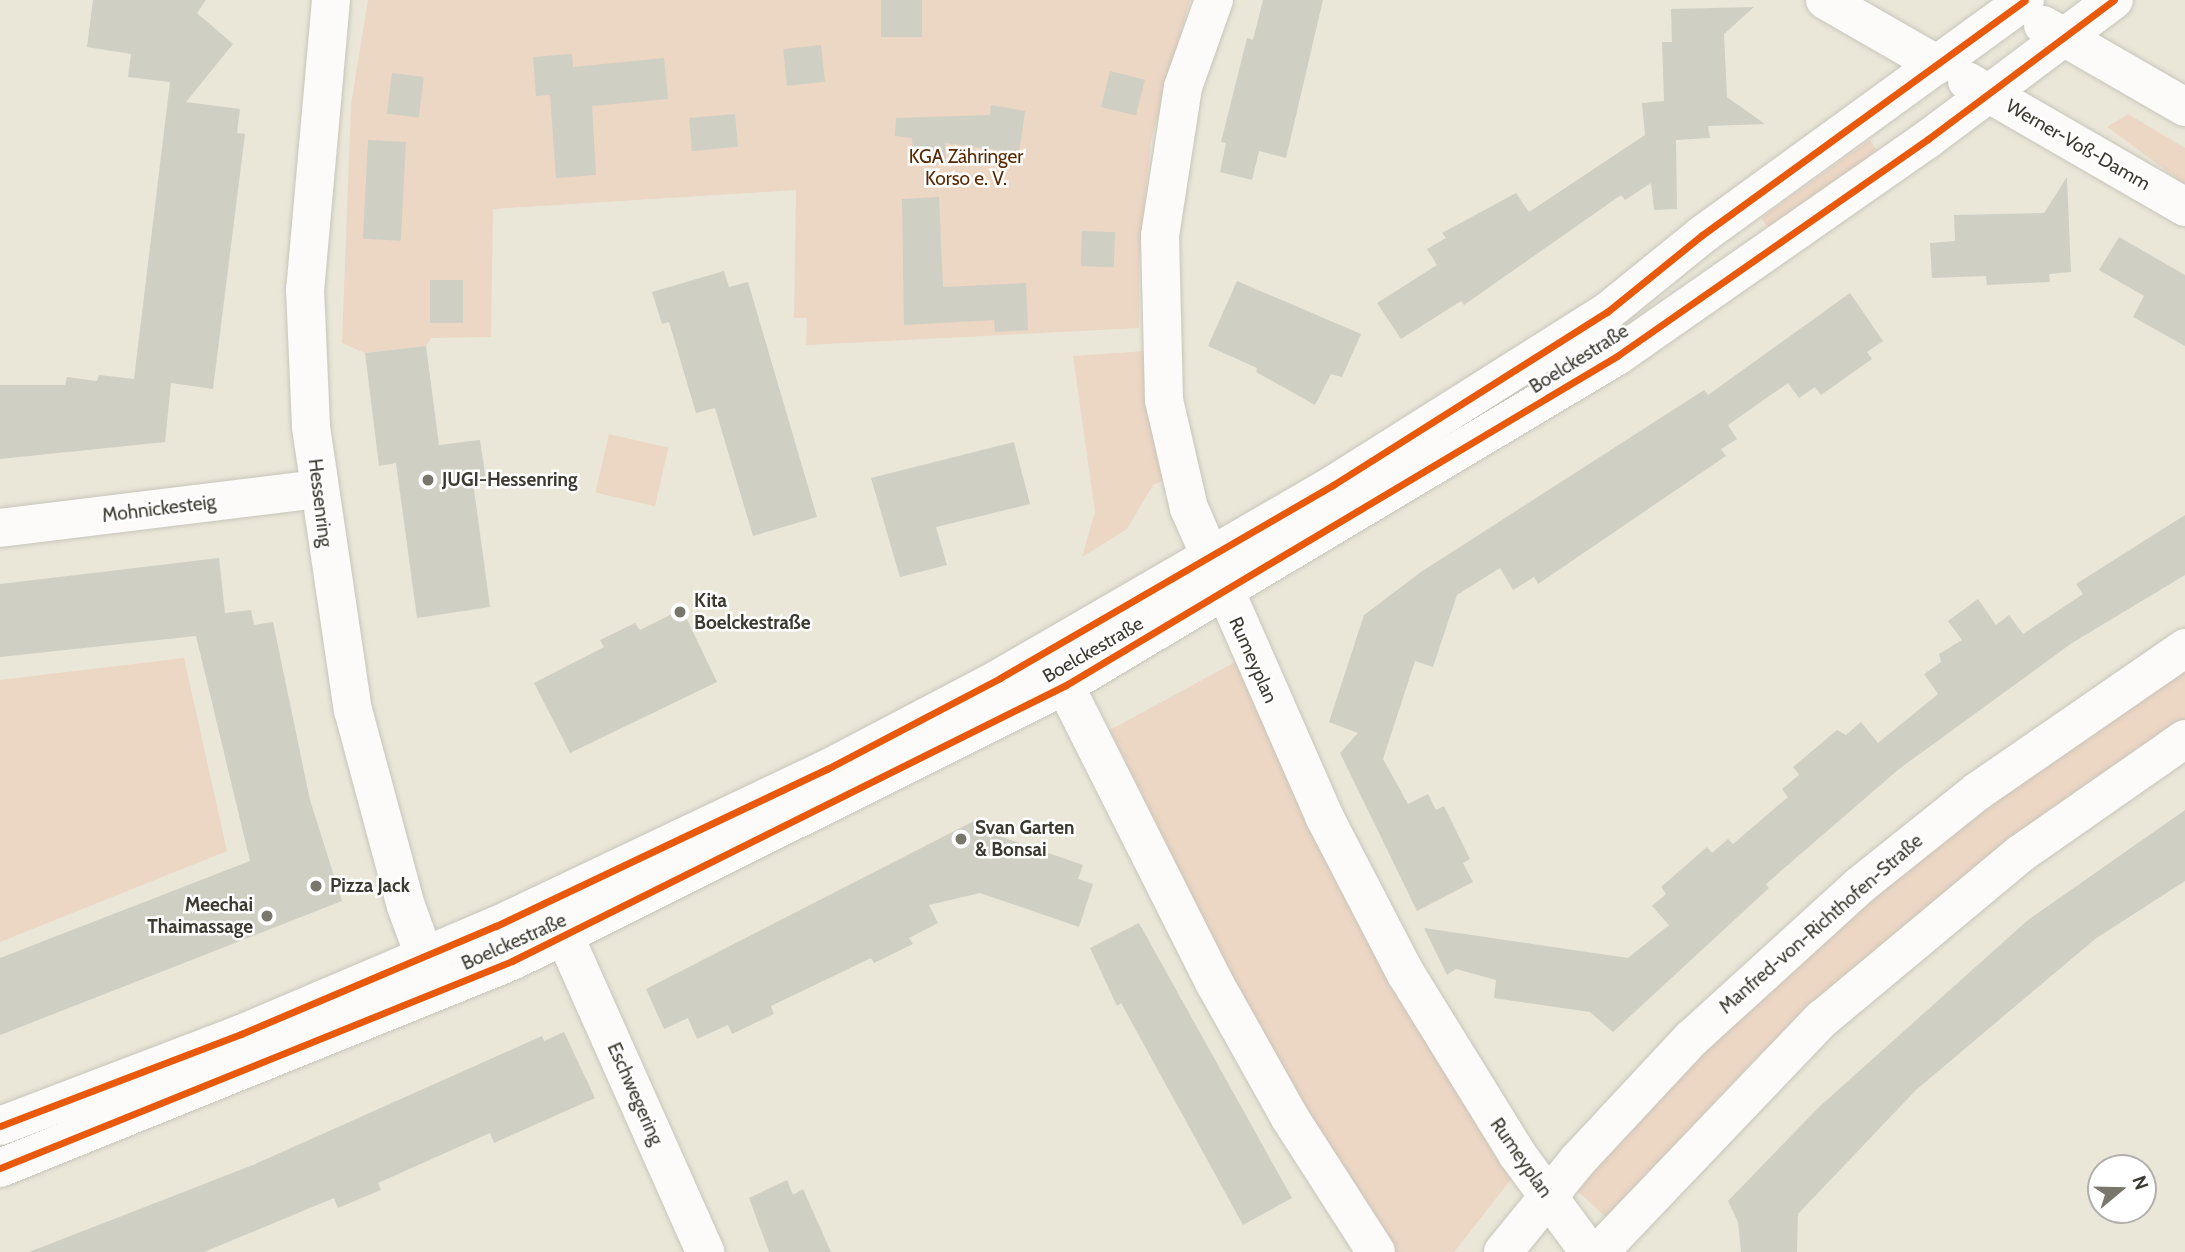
<!DOCTYPE html>
<html>
<head>
<meta charset="utf-8">
<style>
  body { margin:0 }
  #map { position:relative; width:2185px; height:1252px; overflow:hidden; background:#eae7d9; font-family:Cabin,sans-serif }
  div>[style] { position:absolute }
  [style*='--x'] { left:calc(var(--x)*1px); top:calc(var(--y)*1px); width:calc(var(--w)*1px); rotate:calc(var(--a)*1deg) }
  .green>* { inset:0; background:#ecd6c4; transform-origin:0 0 }
  .building>* { inset:0; background:#cfcfc4; transform-origin:0 0 }
  .roads { filter:drop-shadow(0 0 2px #c8c5ba) drop-shadow(0 0 2px #c8c5ba) }
  .street>* { height:38px; margin:-19px; padding:0 19px; transform-origin:19px; border-radius:19px; background:#fcfbf9 }
  .secondary>* { height:38px; margin:-19px; padding:0 19px; transform-origin:19px; border-radius:19px; background:#fcfbf9 }
  .cycleway>* { height:7px; margin:-3.5px; padding:0 3.5px; transform-origin:3.5px; border-radius:3.5px; background:#e8590c }
  .dots>* { width:19px; height:19px; translate:-50% -50%; box-sizing:border-box; border:4px solid #fff; border-radius:50% }
  span { translate:-50% -50%; white-space:nowrap; text-align:center; line-height:1.15; -webkit-text-stroke:5px #fff; paint-order:stroke }
  .street-label { font-size:19px; color:#3c3a30 }
  .park-label { font-size:19px; color:#582800 }
  .poi-label { font-size:19px; color:#3c3a30; font-weight:700 }
  .left { translate:0 -50%; text-align:left }
  .right { translate:-100% -50%; text-align:right }
  .north { position:absolute; left:2087px; top:1154px; width:70px; height:70px; box-sizing:border-box; background:#fff; border:2px solid #b1b0ac; border-radius:50%; rotate:71deg; font-size:19px; font-weight:700; line-height:28px; text-align:center; color:#3c3a30 }
  .north::after { content:''; display:block; margin:auto; width:24px; height:32px; background:#79776b; clip-path:polygon(50% 0,100% 100%,50% 72%,0 100%) }
</style>
</head>
<body>
<div id="map">
  <div class="green">
    <div style="clip-path:polygon(368px 0,1190px 0,1151px 141px,1139px 261px,1139px 328px,806px 345px,807px 318px,794px 318px,796px 190px,493px 209px,491px 337px,431px 338px,426px 346px,365px 353px,342px 343px,351px 105px)"></div>
    <div style="clip-path:polygon(2128px 114px,2185px 148px,2185px 184px,2107px 127px)"></div>
    <div style="clip-path:polygon(1870px 140px,1878px 152px,1771px 232px,1761px 218px)"></div>
    <div style="clip-path:polygon(1145px 351px,1164px 480px,1153px 485px,1127px 529px,1082px 557px,1095px 512px,1073px 356px)"></div>
    <div style="left:609px;top:434px;width:61px;height:60px;rotate:13deg"></div>
    <div style="clip-path:polygon(184px 658px,227px 851px,0 942px,0 680px)"></div>
    <div style="clip-path:polygon(1237px 661px,1516px 1173px,1454px 1252px,1392px 1252px,1279px 1072px,1110px 730px)"></div>
    <div style="clip-path:polygon(2185px 668px,2185px 721px,2014px 837px,1897px 931px,1757px 1057px,1606px 1217px,1575px 1189px,1672px 1083px,1797px 961px,1987px 804px)"></div>
  </div>
  <div class="building">
    <div style="clip-path:polygon(93px 0,206px 0,197px 13px,233px 44px,186px 102px,240px 109px,237px 133px,245px 134px,213px 389px,171px 383px,165px 442px,0 459px,0 385px,65px 385px,67px 377px,97px 381px,99px 375px,134px 379px,170px 82px,128px 77px,131px 54px,87px 47px)"></div>
    <div style="left:881px;top:0;width:41px;height:37px"></div>
    <div style="clip-path:polygon(1263px 0,1323px 0,1286px 158px,1259px 151px,1252px 180px,1220px 172px,1226px 143px,1221px 142px,1247px 38px,1253px 40px)"></div>
    <div style="clip-path:polygon(1754px 7px,1724px 34px,1727px 97px,1765px 124px,1708px 126px,1710px 138px,1676px 140px,1677px 209px,1654px 210px,1651px 183px,1625px 200px,1621px 195px,1464px 305px,1461px 301px,1401px 339px,1377px 303px,1437px 265px,1427px 249px,1446px 238px,1442px 233px,1516px 193px,1529px 212px,1645px 135px,1642px 103px,1664px 101px,1662px 42px,1672px 42px,1671px 9px)"></div>
    <div style="left:821px;top:45px;width:37px;height:38px;rotate:84deg"></div>
    <div style="clip-path:polygon(572px 54px,573px 67px,664px 58px,668px 99px,592px 106px,596px 175px,556px 178px,550px 95px,536px 96px,533px 57px)"></div>
    <div style="left:1110px;top:71px;width:36px;height:37px;rotate:14deg"></div>
    <div style="left:392px;top:73px;width:32px;height:41px;rotate:7deg"></div>
    <div style="clip-path:polygon(991px 105px,1025px 111px,1019px 153px,945px 143px,946px 163px,914px 164px,912px 138px,895px 136px,896px 118px,990px 115px)"></div>
    <div style="left:735px;top:114px;width:33px;height:46px;rotate:85deg"></div>
    <div style="left:368px;top:140px;width:38px;height:99px;rotate:3deg"></div>
    <div style="clip-path:polygon(2067px 177px,2071px 272px,2049px 274px,2050px 282px,1987px 285px,1986px 276px,1932px 278px,1930px 243px,1955px 241px,1954px 215px,2044px 213px)"></div>
    <div style="clip-path:polygon(939px 197px,943px 287px,1026px 283px,1028px 330px,995px 332px,994px 320px,904px 325px,902px 199px)"></div>
    <div style="left:1082px;top:231px;width:33px;height:35px;rotate:2deg"></div>
    <div style="clip-path:polygon(2119px 237px,2185px 275px,2185px 346px,2133px 317px,2144px 296px,2099px 270px)"></div>
    <div style="clip-path:polygon(724px 271px,729px 287px,748px 282px,817px 517px,753px 536px,715px 408px,696px 413px,669px 322px,662px 324px,652px 292px)"></div>
    <div style="left:430px;top:280px;width:33px;height:43px"></div>
    <div style="clip-path:polygon(1237px 281px,1361px 334px,1342px 377px,1331px 374px,1315px 405px,1256px 372px,1257px 368px,1208px 346px)"></div>
    <div style="clip-path:polygon(1850px 293px,1883px 341px,1867px 352px,1872px 359px,1821px 395px,1815px 387px,1799px 398px,1788px 383px,1728px 425px,1737px 439px,1721px 449px,1726px 456px,1538px 584px,1534px 577px,1513px 590px,1500px 568px,1457px 595px,1433px 667px,1415px 661px,1383px 759px,1408px 804px,1428px 794px,1436px 810px,1444px 806px,1470px 859px,1463px 863px,1473px 882px,1417px 911px,1340px 753px,1358px 733px,1329px 722px,1364px 615px,1421px 572px,1704px 390px,1708px 395px)"></div>
    <div style="clip-path:polygon(426px 346px,439px 445px,480px 440px,486px 481px,473px 482px,490px 607px,417px 618px,396px 463px,379px 466px,365px 353px)"></div>
    <div style="clip-path:polygon(1014px 442px,1030px 504px,936px 527px,947px 565px,900px 577px,871px 478px)"></div>
    <div style="clip-path:polygon(2185px 515px,2185px 575px,2072px 643px,1899px 769px,1766px 884px,1769px 888px,1613px 1032px,1590px 1012px,1494px 998px,1496px 980px,1456px 969px,1447px 975px,1424px 928px,1628px 958px,1669px 925px,1652px 906px,1666px 894px,1661px 887px,1707px 847px,1712px 853px,1728px 839px,1733px 844px,1788px 797px,1782px 789px,1799px 775px,1793px 767px,1837px 730px,1846px 735px,1861px 722px,1878px 743px,1938px 694px,1924px 674px,1941px 662px,1939px 654px,1962px 640px,1948px 621px,1978px 599px,1996px 625px,2009px 615px,2023px 634px,2083px 594px,2076px 584px)"></div>
    <div style="clip-path:polygon(219px 558px,225px 613px,251px 610px,254px 625px,273px 622px,310px 800px,342px 901px,0 1035px,0 958px,250px 861px,196px 636px,0 657px,0 584px)"></div>
    <div style="clip-path:polygon(682px 609px,717px 682px,570px 753px,534px 683px,604px 647px,600px 640px,635px 623px,640px 630px)"></div>
    <div style="clip-path:polygon(2185px 810px,2185px 881px,2095px 939px,1916px 1090px,1798px 1214px,1797px 1252px,1741px 1252px,1738px 1222px,1728px 1201px,1819px 1107px,2028px 920px)"></div>
    <div style="clip-path:polygon(974px 821px,999px 836px,1083px 865px,1078px 879px,1093px 884px,1079px 927px,980px 893px,929px 905px,938px 923px,909px 938px,913px 944px,874px 963px,871px 958px,771px 1006px,774px 1014px,732px 1034px,728px 1025px,697px 1039px,688px 1018px,664px 1029px,646px 989px)"></div>
    <div style="clip-path:polygon(1139px 923px,1292px 1198px,1243px 1225px,1121px 1003px,1117px 1006px,1090px 948px)"></div>
    <div style="clip-path:polygon(564px 1032px,595px 1098px,494px 1143px,490px 1133px,378px 1183px,381px 1190px,338px 1208px,334px 1198px,204px 1252px,29px 1252px,253px 1165px,542px 1036px,544px 1041px)"></div>
    <div style="clip-path:polygon(787px 1180px,793px 1195px,803px 1189px,831px 1252px,769px 1252px,749px 1198px)"></div>
  </div>
  <div class="roads">
    <div class="street">
      <div style="--x:331;--y:0;--w:290;--a:95.1"></div>
      <div style="--x:305;--y:289;--w:138;--a:87.5"></div>
      <div style="--x:311;--y:427;--w:286;--a:81.6"></div>
      <div style="--x:353;--y:710;--w:203;--a:74.9"></div>
      <div style="--x:406;--y:906;--w:87;--a:69.9"></div>
      <div style="--x:1214;--y:0;--w:92;--a:109.6"></div>
      <div style="--x:1183;--y:87;--w:151;--a:98.8"></div>
      <div style="--x:1160;--y:236;--w:164;--a:88.6"></div>
      <div style="--x:1164;--y:400;--w:111;--a:77"></div>
      <div style="--x:1189;--y:508;--w:336;--a:66.3"></div>
      <div style="--x:1324;--y:816;--w:178;--a:62.6"></div>
      <div style="--x:1406;--y:974;--w:211;--a:58.3"></div>
      <div style="--x:1517;--y:1154;--w:122;--a:53.7"></div>
      <div style="--x:1825;--y:0;--w:130;--a:29.9"></div>
      <div style="--x:0;--y:528;--w:319;--a:-7"></div>
      <div style="--x:1050;--y:656;--w:365;--a:63.3"></div>
      <div style="--x:1214;--y:982;--w:156;--a:60.8"></div>
      <div style="--x:1290;--y:1118;--w:159;--a:57.3"></div>
      <div style="--x:565;--y:937;--w:345;--a:66"></div>
      <div style="--x:1503;--y:1252;--w:119;--a:-50.8"></div>
      <div style="--x:1578;--y:1160;--w:166;--a:-47"></div>
      <div style="--x:1691;--y:1039;--w:227;--a:-42.3"></div>
      <div style="--x:1859;--y:886;--w:152;--a:-38.6"></div>
      <div style="--x:1978;--y:791;--w:252;--a:-34.6"></div>
      <div style="--x:1599;--y:1252;--w:323;--a:-46.3"></div>
      <div style="--x:1822;--y:1019;--w:258;--a:-39.8"></div>
      <div style="--x:2020;--y:854;--w:201;--a:-34.9"></div>
    </div>
    <div class="secondary">
      <div style="--x:2043;--y:25;--w:164;--a:30"></div>
      <div style="--x:1967;--y:81;--w:252;--a:30"></div>
      <div style="--x:0;--y:1126;--w:258;--a:-20.9"></div>
      <div style="--x:241;--y:1034;--w:277;--a:-23"></div>
      <div style="--x:496;--y:926;--w:366;--a:-25.4"></div>
      <div style="--x:827;--y:769;--w:195;--a:-27.7"></div>
      <div style="--x:1000;--y:678;--w:385;--a:-30.1"></div>
      <div style="--x:1333;--y:485;--w:324;--a:-32.3"></div>
      <div style="--x:1607;--y:312;--w:122;--a:-39"></div>
      <div style="--x:1702;--y:235;--w:399;--a:-36"></div>
      <div style="--x:0;--y:1168;--w:552;--a:-22.01"></div>
      <div style="--x:512;--y:961;--w:619;--a:-26.48"></div>
      <div style="--x:1066;--y:685;--w:642;--a:-30.84"></div>
      <div style="--x:1617;--y:356;--w:379;--a:-34.9"></div>
      <div style="--x:1928;--y:139;--w:232;--a:-36.8"></div>
    </div>
  </div>
  <div class="cycleway">
    <div style="--x:0;--y:1126;--w:258;--a:-20.9"></div>
    <div style="--x:241;--y:1034;--w:277;--a:-23"></div>
    <div style="--x:496;--y:926;--w:366;--a:-25.4"></div>
    <div style="--x:827;--y:769;--w:195;--a:-27.7"></div>
    <div style="--x:1000;--y:678;--w:385;--a:-30.1"></div>
    <div style="--x:1333;--y:485;--w:324;--a:-32.3"></div>
    <div style="--x:1607;--y:312;--w:122;--a:-39"></div>
    <div style="--x:1702;--y:235;--w:399;--a:-36"></div>
    <div style="--x:0;--y:1168;--w:552;--a:-22.01"></div>
    <div style="--x:512;--y:961;--w:619;--a:-26.48"></div>
    <div style="--x:1066;--y:685;--w:642;--a:-30.84"></div>
    <div style="--x:1617;--y:356;--w:379;--a:-34.9"></div>
    <div style="--x:1928;--y:139;--w:232;--a:-36.8"></div>
  </div>
  <div class="dots">
    <div style="left:428px;top:480px;background:#79776b"></div>
    <div style="left:680px;top:612px;background:#79776b"></div>
    <div style="left:961px;top:839px;background:#79776b"></div>
    <div style="left:316px;top:886px;background:#79776b"></div>
    <div style="left:267px;top:916px;background:#79776b"></div>
  </div>
  <div class="street-label">
    <span style="left:2078px;top:145px;rotate:30deg">Werner-Voß-Damm</span>
    <span style="left:1579px;top:359px;rotate:-32deg">Boelckestraße</span>
    <span style="left:320px;top:503px;rotate:83deg">Hessenring</span>
    <span style="left:159px;top:509px;rotate:-7deg">Mohnickesteig</span>
    <span style="left:1093px;top:650px;rotate:-30deg">Boelckestraße</span>
    <span style="left:1253px;top:660px;rotate:66deg">Rumeyplan</span>
    <span style="left:1821px;top:924px;rotate:-41deg">Manfred-von-Richthofen-Straße</span>
    <span style="left:514px;top:942px;rotate:-24deg">Boelckestraße</span>
    <span style="left:635px;top:1094px;rotate:66deg">Eschwegering</span>
    <span style="left:1521px;top:1158px;rotate:55deg">Rumeyplan</span>
  </div>
  <div class="park-label">
    <span style="left:966px;top:168px">KGA Zähringer<br>Korso e. V.</span>
  </div>
  <div class="poi-label">
    <span class="left" style="left:442px;top:480px">JUGI-Hessenring</span>
    <span class="left" style="left:694px;top:612px">Kita<br>Boelckestraße</span>
    <span class="left" style="left:975px;top:839px">Svan Garten<br>&amp; Bonsai</span>
    <span class="left" style="left:330px;top:886px">Pizza Jack</span>
    <span class="right" style="left:253px;top:916px">Meechai<br>Thaimassage</span>
  </div>
  <div class="north">N</div>
</div>
</body>
</html>
